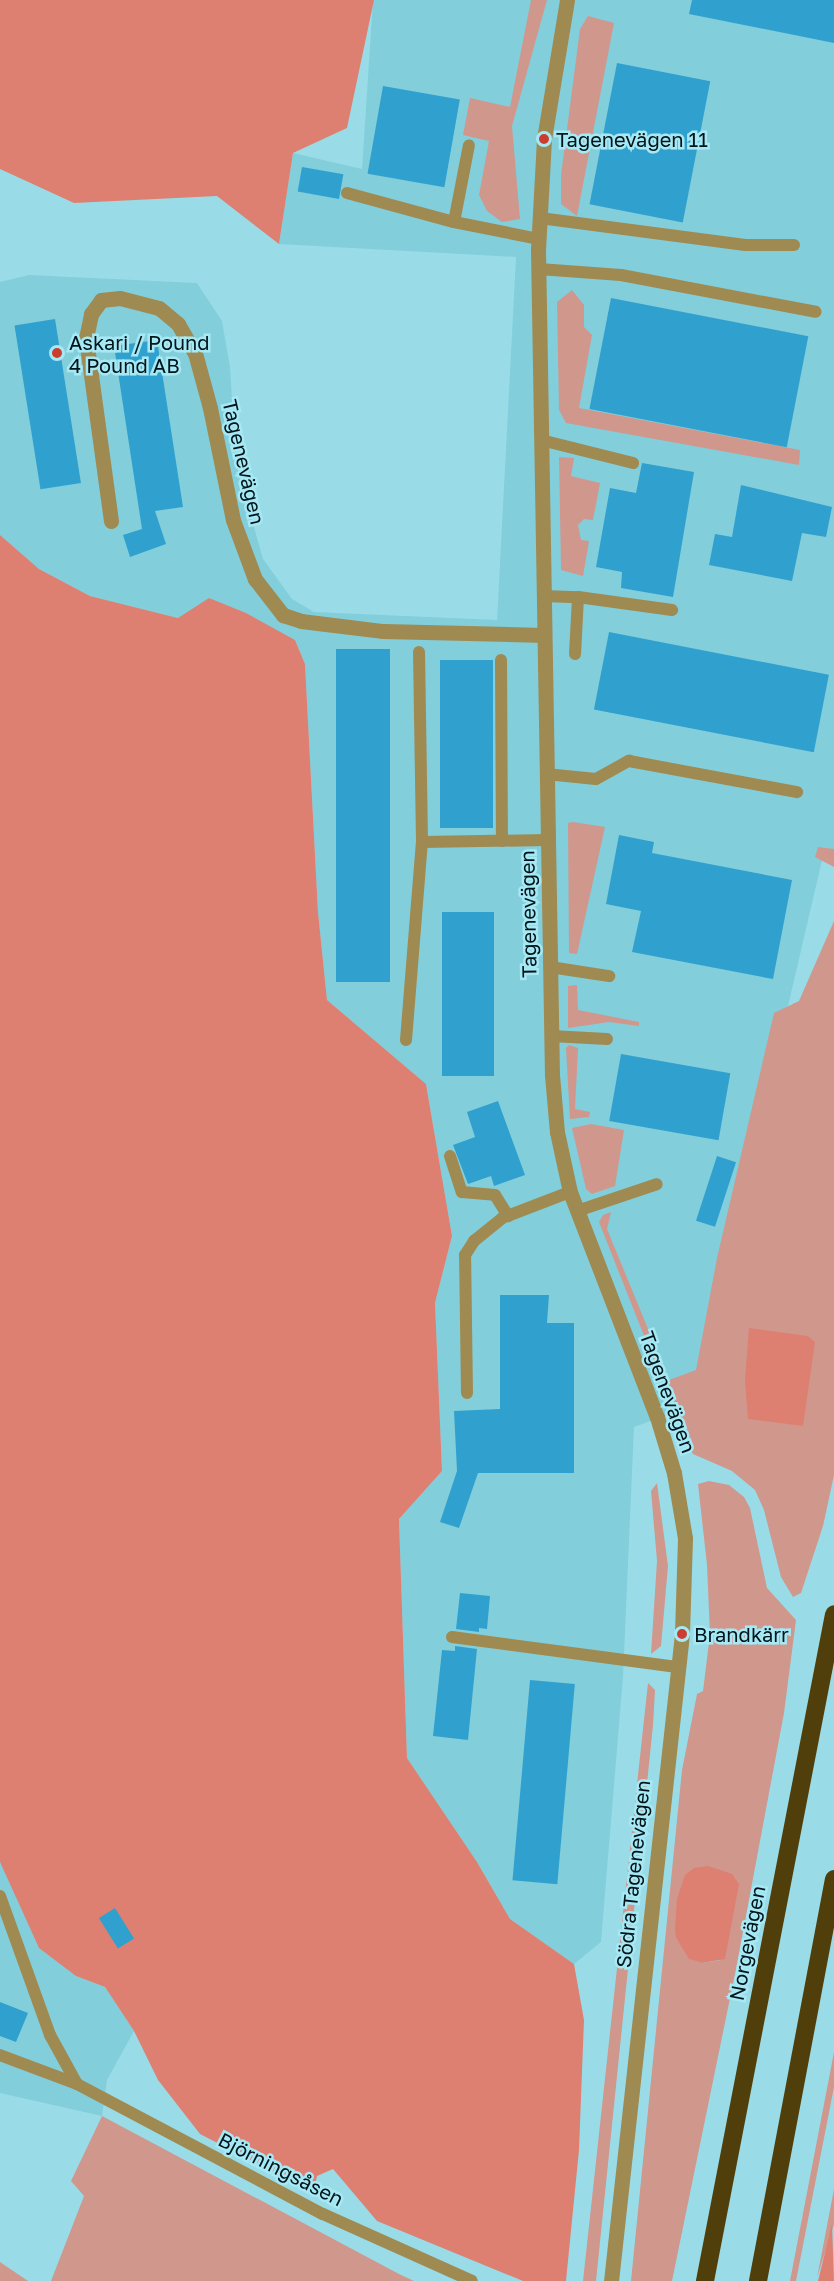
<!DOCTYPE html>
<html>
<head>
<meta charset="utf-8">
<style>
  body { margin:0 }
  #map { position:relative; width:834px; height:2281px; overflow:hidden; background:#99dce8; font-family:"Golos Text",sans-serif }
  div>[style] { position:absolute }
  [style*='--x'] { left:calc(var(--x)*1px); top:calc(var(--y)*1px); width:calc(var(--w)*1px); rotate:calc(var(--a)*1deg) }
  .built>* { inset:0; background:#83cedb }
  .green>* { inset:0; background:#d0978d }
  .forest>* { inset:0; background:#dd8072 }
  .building>* { inset:0; background:#30a1ce; transform-origin:0 0 }
  .service>* { height:12px; margin:-6px; padding:0 6px; transform-origin:6px; border-radius:6px; background:#9f8a51 }
  .minor>* { height:15px; margin:-7.5px; padding:0 7.5px; transform-origin:7.5px; border-radius:7.5px; background:#9f8a51 }
  .tertiary>* { height:15px; margin:-7.5px; padding:0 7.5px; transform-origin:7.5px; border-radius:7.5px; background:#9f8a51 }
  .motorway>* { height:18px; margin:-9px; padding:0 9px; transform-origin:9px; border-radius:9px; background:#503f0a }
  .dots>* { width:16px; height:16px; translate:-50% -50%; box-sizing:border-box; border:3px solid #a6e9f5; border-radius:50% }
  span { translate:-50% -50%; white-space:nowrap; text-align:center; line-height:1.15; -webkit-text-stroke:5px #a6e9f5; paint-order:stroke }
  .poi-label { font-size:20px; color:#00151a }
  .left { translate:0 -50%; text-align:left }
  .street-label { font-size:20px; color:#00151a }
</style>
</head>
<body>
<div id="map">
  <div class="built">
    <div style="clip-path:polygon(373px 0,834px 0,834px 858px,823px 856px,695px 1405px,634px 1427px,623px 1677px,601px 1942px,574px 1964px,510px 1919px,477px 1862px,407px 1758px,399px 1519px,442px 1471px,435px 1303px,452px 1236px,426px 1084px,327px 1000px,318px 912px,305px 664px,295px 640px,279px 633px,178px 618px,90px 596px,39px 569px,0 535px,0 282px,29px 275px,197px 283px,222px 321px,230px 367px,236px 464px,263px 559px,292px 599px,314px 612px,497px 620px,516px 257px,279px 244px,293px 153px,362px 169px)"></div>
    <div style="clip-path:polygon(0 1862px,76px 1976px,105px 1987px,134px 2031px,107px 2080px,102px 2116px,0 2093px)"></div>
  </div>
  <div class="green">
    <div style="clip-path:polygon(531px 0,547px 0,512px 126px,520px 219px,502px 222px,487px 211px,479px 195px,489px 141px,463px 135px,470px 98px,510px 107px)"></div>
    <div style="clip-path:polygon(588px 16px,614px 23px,577px 216px,561px 204px,561px 175px,580px 29px)"></div>
    <div style="clip-path:polygon(572px 290px,584px 305px,584px 327px,592px 335px,579px 408px,800px 450px,799px 465px,566px 423px,559px 410px,557px 302px)"></div>
    <div style="clip-path:polygon(559px 457px,574px 458px,571px 476px,600px 483px,593px 520px,584px 519px,578px 525px,581px 540px,589px 541px,583px 576px,561px 570px)"></div>
    <div style="clip-path:polygon(573px 822px,605px 827px,577px 954px,569px 953px,568px 823px)"></div>
    <div style="clip-path:polygon(818px 847px,834px 849px,834px 867px,815px 857px)"></div>
    <div style="clip-path:polygon(834px 921px,834px 1475px,823px 1526px,801px 1593px,793px 1597px,781px 1577px,764px 1510px,755px 1490px,732px 1471px,693px 1454px,688px 1447px,599px 1222px,603px 1215px,611px 1212px,607px 1229px,669px 1380px,696px 1370px,717px 1258px,774px 1013px,799px 1001px)"></div>
    <div style="clip-path:polygon(577px 985px,578px 1010px,639px 1022px,639px 1026px,609px 1022px,568px 1028px,568px 986px)"></div>
    <div style="clip-path:polygon(569px 1045px,578px 1048px,575px 1109px,590px 1112px,589px 1117px,570px 1119px,566px 1048px)"></div>
    <div style="clip-path:polygon(591px 1124px,624px 1130px,615px 1186px,592px 1194px,586px 1189px,572px 1128px)"></div>
    <div style="clip-path:polygon(evenodd,709px 1481px,729px 1485px,744px 1497px,750px 1508px,767px 1588px,796px 1620px,784px 1713px,736px 1969px,672px 2281px,631px 2281px,682px 1770px,697px 1694px,703px 1691px,710px 1634px,707px 1565px,698px 1484px,709px 1481px,676px 1938px,721px 1960px,702px 1963px,690px 1959px,676px 1938px)"></div>
    <div style="clip-path:polygon(657px 1483px,668px 1566px,661px 1646px,651px 1654px,657px 1561px,651px 1491px)"></div>
    <div style="clip-path:polygon(648px 1683px,655px 1690px,653px 1725px,596px 2281px,583px 2281px)"></div>
    <div style="clip-path:polygon(834px 2052px,834px 2087px,796px 2281px,790px 2281px)"></div>
    <div style="clip-path:polygon(102px 2116px,399px 2274px,414px 2281px,51px 2281px,84px 2196px,71px 2181px)"></div>
    <div style="clip-path:polygon(834px 2189px,834px 2224px,816px 2281px,817px 2278px)"></div>
    <div style="clip-path:polygon(0 2262px,28px 2281px,0 2281px)"></div>
  </div>
  <div class="forest">
    <div style="clip-path:polygon(0 0,374px 0,347px 128px,293px 153px,279px 244px,217px 196px,74px 203px,0 169px)"></div>
    <div style="clip-path:polygon(0 535px,39px 569px,90px 596px,178px 618px,209px 598px,246px 613px,295px 640px,305px 664px,318px 912px,327px 1000px,426px 1084px,452px 1236px,435px 1303px,442px 1471px,399px 1519px,407px 1758px,477px 1862px,510px 1919px,574px 1964px,584px 2020px,579px 2150px,566px 2281px,523px 2281px,377px 2221px,333px 2169px,317px 2176px,313px 2192px,200px 2134px,158px 2080px,134px 2031px,105px 1987px,76px 1976px,39px 1948px,0 1862px)"></div>
    <div style="clip-path:polygon(749px 1328px,808px 1336px,815px 1342px,803px 1426px,748px 1419px,745px 1380px)"></div>
    <div style="clip-path:polygon(708px 1866px,732px 1874px,739px 1884px,725px 1959px,702px 1963px,689px 1959px,676px 1938px,675px 1929px,677px 1899px,685px 1875px,694px 1868px)"></div>
    <div style="clip-path:polygon(832px 2224px,834px 2281px,818px 2281px)"></div>
  </div>
  <div class="building">
    <div style="clip-path:polygon(692px 0,834px 0,834px 43px,689px 14px)"></div>
    <div style="left:617px;top:63px;width:95px;height:144px;rotate:11deg"></div>
    <div style="left:383px;top:86px;width:78px;height:89px;rotate:10deg"></div>
    <div style="left:302px;top:167px;width:42px;height:25px;rotate:10deg"></div>
    <div style="left:611px;top:298px;width:201px;height:113px;rotate:11deg"></div>
    <div style="left:55px;top:319px;width:166px;height:41px;rotate:81deg"></div>
    <div style="clip-path:polygon(157px 340px,183px 507px,155px 511px,166px 544px,130px 557px,123px 535px,142px 529px,114px 346px)"></div>
    <div style="clip-path:polygon(642px 463px,694px 472px,673px 597px,621px 588px,622px 572px,596px 567px,610px 488px,636px 493px)"></div>
    <div style="clip-path:polygon(741px 485px,832px 507px,826px 537px,802px 533px,792px 581px,709px 565px,715px 534px,732px 537px)"></div>
    <div style="left:609px;top:632px;width:224px;height:79px;rotate:11deg"></div>
    <div style="left:336px;top:649px;width:54px;height:333px"></div>
    <div style="left:493px;top:660px;width:168px;height:53px;rotate:90deg"></div>
    <div style="clip-path:polygon(619px 835px,654px 842px,652px 853px,792px 880px,773px 979px,632px 952px,641px 911px,606px 904px)"></div>
    <div style="left:442px;top:912px;width:52px;height:164px"></div>
    <div style="left:621px;top:1054px;width:111px;height:68px;rotate:10deg"></div>
    <div style="clip-path:polygon(498px 1101px,525px 1175px,494px 1186px,491px 1176px,468px 1184px,453px 1145px,475px 1137px,467px 1112px)"></div>
    <div style="left:717px;top:1156px;width:20px;height:68px;rotate:18deg"></div>
    <div style="clip-path:polygon(500px 1295px,549px 1295px,547px 1323px,574px 1323px,574px 1473px,478px 1473px,459px 1528px,440px 1522px,457px 1471px,454px 1411px,500px 1409px)"></div>
    <div style="clip-path:polygon(460px 1593px,490px 1596px,487px 1629px,479px 1628px,479px 1632px,456px 1629px)"></div>
    <div style="clip-path:polygon(455px 1646px,477px 1649px,468px 1740px,433px 1736px,442px 1650px,455px 1651px)"></div>
    <div style="left:530px;top:1680px;width:45px;height:201px;rotate:5deg"></div>
    <div style="left:115px;top:1908px;width:36px;height:19px;rotate:58deg"></div>
    <div style="clip-path:polygon(0 2002px,28px 2013px,16px 2042px,0 2036px)"></div>
  </div>
  <div class="service">
    <div style="--x:347;--y:193;--w:111;--a:15.2"></div>
    <div style="--x:454;--y:222;--w:87;--a:11.3"></div>
    <div style="--x:540;--y:218;--w:207;--a:7.5"></div>
    <div style="--x:745;--y:245;--w:49;--a:0"></div>
    <div style="--x:454;--y:222;--w:78;--a:-79"></div>
    <div style="--x:539;--y:269;--w:82;--a:4.2"></div>
    <div style="--x:621;--y:275;--w:198;--a:10.7"></div>
    <div style="--x:541;--y:440;--w:95;--a:14"></div>
    <div style="--x:543;--y:596;--w:35;--a:2"></div>
    <div style="--x:578;--y:597;--w:57;--a:93"></div>
    <div style="--x:578;--y:597;--w:95;--a:7.9"></div>
    <div style="--x:501;--y:660;--w:181;--a:89.7"></div>
    <div style="--x:546;--y:774;--w:50;--a:5.7"></div>
    <div style="--x:596;--y:779;--w:38;--a:-29"></div>
    <div style="--x:629;--y:761;--w:171;--a:10.5"></div>
    <div style="--x:422;--y:842;--w:125;--a:-0.9"></div>
    <div style="--x:550;--y:967;--w:60;--a:8.7"></div>
    <div style="--x:551;--y:1036;--w:56;--a:3.1"></div>
    <div style="--x:406;--y:1040;--w:199;--a:-85.4"></div>
    <div style="--x:422;--y:842;--w:190;--a:-90.9"></div>
    <div style="--x:450;--y:1156;--w:38;--a:72"></div>
    <div style="--x:462;--y:1192;--w:33;--a:5"></div>
    <div style="--x:495;--y:1195;--w:25;--a:58"></div>
    <div style="--x:577;--y:1211;--w:84;--a:-18.6"></div>
    <div style="--x:467;--y:1393;--w:138;--a:-90.8"></div>
    <div style="--x:465;--y:1255;--w:17;--a:-57"></div>
    <div style="--x:474;--y:1241;--w:36;--a:-39"></div>
    <div style="--x:502;--y:1218;--w:73;--a:-20.9"></div>
    <div style="--x:452;--y:1637;--w:227;--a:7.6"></div>
    <div style="--x:0;--y:1896;--w:148;--a:70.2"></div>
    <div style="--x:50;--y:2035;--w:56;--a:61.1"></div>
    <div style="--x:0;--y:2055;--w:82;--a:20.6"></div>
    <div style="--x:77;--y:2084;--w:278;--a:27.9"></div>
    <div style="--x:323;--y:2214;--w:163;--a:24.2"></div>
  </div>
  <div class="minor">
    <div style="--x:111;--y:521;--w:185;--a:-97.8"></div>
    <div style="--x:86;--y:338;--w:25;--a:-78"></div>
    <div style="--x:91;--y:314;--w:17;--a:-54"></div>
    <div style="--x:101;--y:300;--w:19;--a:-6"></div>
    <div style="--x:120;--y:298;--w:40;--a:14.4"></div>
    <div style="--x:159;--y:308;--w:25;--a:40"></div>
    <div style="--x:178;--y:324;--w:34;--a:60"></div>
    <div style="--x:195;--y:353;--w:57;--a:74.7"></div>
    <div style="--x:210;--y:408;--w:114;--a:78.4"></div>
    <div style="--x:233;--y:520;--w:63;--a:69.6"></div>
    <div style="--x:255;--y:579;--w:46;--a:52.1"></div>
    <div style="--x:283;--y:615;--w:19;--a:18"></div>
    <div style="--x:301;--y:621;--w:83;--a:7"></div>
    <div style="--x:383;--y:631;--w:161;--a:1.4"></div>
  </div>
  <div class="tertiary">
    <div style="--x:567;--y:0;--w:141;--a:99.4"></div>
    <div style="--x:544;--y:139;--w:110;--a:93.1"></div>
    <div style="--x:538;--y:249;--w:826;--a:89.03"></div>
    <div style="--x:552;--y:1075;--w:57;--a:85"></div>
    <div style="--x:557;--y:1132;--w:61;--a:77.8"></div>
    <div style="--x:570;--y:1192;--w:241;--a:68.9"></div>
    <div style="--x:657;--y:1417;--w:59;--a:73.1"></div>
    <div style="--x:674;--y:1473;--w:66;--a:80.4"></div>
    <div style="--x:685;--y:1538;--w:96;--a:91.8"></div>
    <div style="--x:682;--y:1634;--w:651;--a:96.26"></div>
  </div>
  <div class="motorway">
    <div style="--x:705;--y:2281;--w:679;--a:-79.05"></div>
    <div style="--x:758;--y:2281;--w:409;--a:-79.3"></div>
  </div>
  <div class="dots">
    <div style="left:544px;top:139px;background:#cb3e2f"></div>
    <div style="left:57px;top:353px;background:#cb3e2f"></div>
    <div style="left:682px;top:1634px;background:#cb3e2f"></div>
  </div>
  <div class="poi-label">
    <span class="left" style="left:556px;top:139px">Tagenevägen 11</span>
    <span class="left" style="left:69px;top:354px">Askari / Pound<br>4 Pound AB</span>
    <span class="left" style="left:694px;top:1634px">Brandkärr</span>
  </div>
  <div class="street-label">
    <span style="left:244px;top:462px;rotate:77deg">Tagenevägen</span>
    <span style="left:528px;top:914px;rotate:-91deg">Tagenevägen</span>
    <span style="left:668px;top:1392px;rotate:70deg">Tagenevägen</span>
    <span style="left:633px;top:1874px;rotate:-84deg">Södra Tagenevägen</span>
    <span style="left:747px;top:1943px;rotate:-79deg">Norgevägen</span>
    <span style="left:281px;top:2169px;rotate:27deg">Björningsåsen</span>
  </div>
</div>
</body>
</html>
